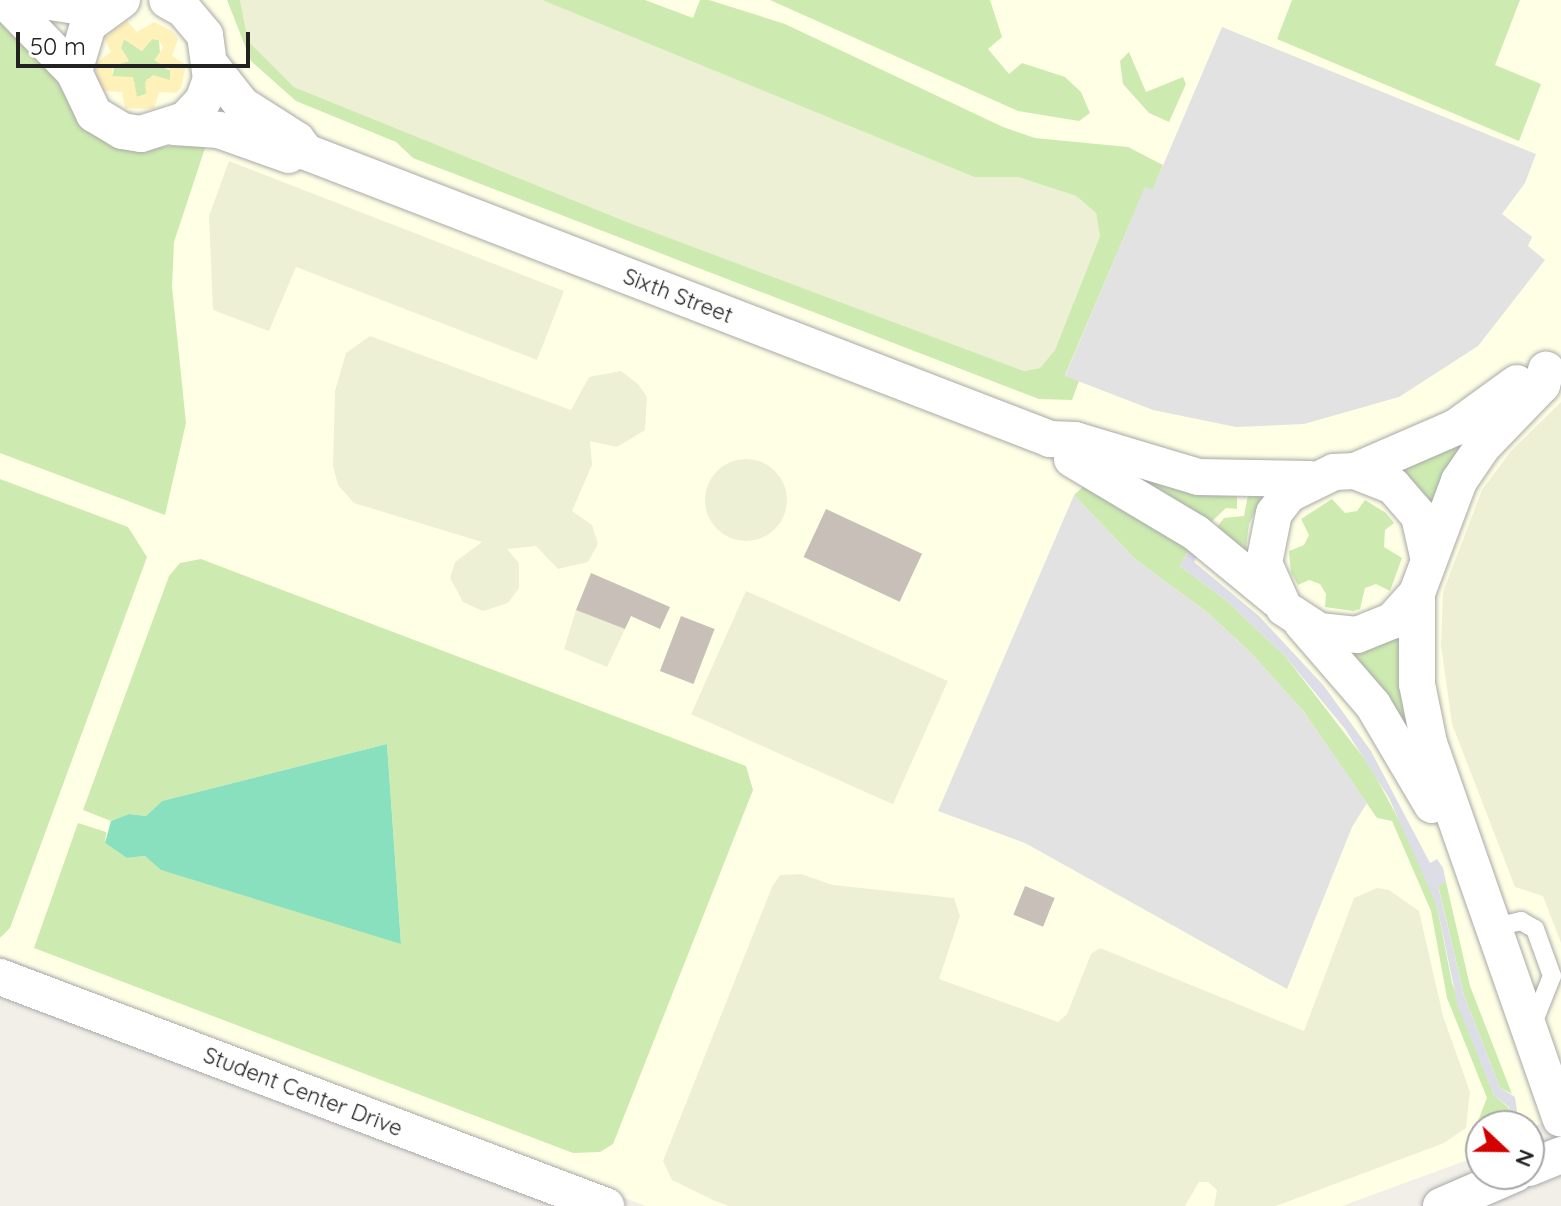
<!DOCTYPE html>
<html>
<head>
<meta charset="utf-8">
<style>
  body { margin:0 }
  #map { position:relative; width:1561px; height:1206px; overflow:hidden; background:#f2efe9; font-family:Quicksand,sans-serif }
  div>[style] { position:absolute }
  [style*='--x'] { left:calc(var(--x)*1px); top:calc(var(--y)*1px); width:calc(var(--w)*1px); rotate:calc(var(--a)*1deg) }
  .education>* { inset:0; background:#ffffe5 }
  .farmland>* { inset:0; background:#eef0d5; transform-origin:0 0 }
  .round { border-radius:50% }
  .grass>* { inset:0; background:#cdebb0 }
  .sand>* { inset:0; background:#fff1ba }
  .pitch>* { inset:0; background:#88e0be }
  .parking>* { inset:0; background:#e2e2e2 }
  .plaza>* { inset:0; background:#dddde8 }
  .building>* { inset:0; background:#c7bfb8; transform-origin:0 0 }
  .roads { filter:drop-shadow(0 0 2px #a9a9a9) drop-shadow(0 0 2px #a9a9a9) }
  .lane>* { height:18px; margin:-9px; padding:0 9px; transform-origin:9px; border-radius:9px; background:#fff }
  .street>* { height:36px; margin:-18px; padding:0 18px; transform-origin:18px; border-radius:18px; background:#fff }
  span { translate:-50% -50%; white-space:nowrap; text-align:center; line-height:1.15; -webkit-text-stroke:6px #fff; paint-order:stroke }
  .street-label { font-size:22px; color:#222 }
  .north { position:absolute; left:1465px; top:1110px; width:80px; height:80px; box-sizing:border-box; background:#fff; border:2px solid #a7a7a7; border-radius:50%; rotate:112deg; font-size:22px; font-weight:700; line-height:32px; text-align:center; color:#222 }
  .north::after { content:''; display:block; margin:auto; width:28px; height:36px; background:#d40000; clip-path:polygon(50% 0,100% 100%,50% 72%,0 100%) }
  .scale { position:absolute; left:16px; top:32px; width:234px; height:36px; box-sizing:border-box; border:4px solid #222; border-top:0; padding-left:10px; font-size:24px; line-height:28px; white-space:nowrap; color:#222; -webkit-text-stroke:6px #fff; paint-order:stroke }
</style>
</head>
<body>
<div id="map">
  <div class="education">
    <div style="clip-path:polygon(0 0,1561px 0,1561px 1116px,1529px 1128px,1481px 1126px,1481px 1155px,1342px 1206px,646px 1206px,336px 1090px,0 955px)"></div>
  </div>
  <div class="farmland">
    <div style="clip-path:polygon(240px 0,542px 0,974px 177px,1018px 177px,1076px 196px,1096px 213px,1100px 236px,1055px 350px,1040px 368px,1024px 371px,627px 222px,294px 87px,248px 41px)"></div>
    <div style="clip-path:polygon(229px 161px,564px 291px,537px 360px,296px 267px,269px 331px,213px 310px,209px 216px)"></div>
    <div style="clip-path:polygon(370px 336px,571px 410px,589px 377px,621px 371px,638px 384px,647px 397px,645px 430px,617px 447px,590px 441px,592px 465px,572px 511px,592px 525px,598px 544px,588px 562px,558px 569px,536px 546px,507px 549px,519px 563px,519px 588px,508px 603px,483px 611px,463px 602px,450px 578px,455px 562px,482px 542px,354px 503px,338px 485px,333px 466px,335px 391px,346px 353px)"></div>
    <div style="clip-path:polygon(1561px 402px,1561px 943px,1543px 896px,1515px 887px,1452px 724px,1441px 645px,1443px 592px,1482px 490px,1511px 451px)"></div>
    <div class="round" style="left:705px;top:459px;width:82px;height:82px"></div>
    <div style="left:746px;top:591px;width:221px;height:135px;rotate:24deg"></div>
    <div style="clip-path:polygon(576px 610px,625px 629px,607px 667px,564px 649px)"></div>
    <div style="clip-path:polygon(801px 874px,833px 885px,954px 898px,960px 916px,939px 979px,1058px 1022px,1067px 1014px,1091px 954px,1100px 948px,1304px 1031px,1354px 898px,1377px 888px,1389px 890px,1419px 911px,1443px 1016px,1470px 1092px,1466px 1128px,1444px 1143px,1276px 1206px,1214px 1206px,1217px 1190px,1208px 1182px,1199px 1182px,1185px 1206px,729px 1206px,713px 1200px,672px 1180px,663px 1161px,772px 887px,780px 875px)"></div>
  </div>
  <div class="grass">
    <div style="clip-path:polygon(227px 0,240px 0,248px 41px,294px 87px,627px 222px,1024px 371px,1040px 368px,1055px 350px,1100px 236px,1096px 213px,1076px 196px,1018px 177px,974px 177px,542px 0,645px 0,693px 18px,700px 0,709px 0,785px 24px,1003px 127px,1035px 138px,1128px 147px,1163px 165px,1153px 190px,1145px 188px,1065px 375px,1079px 381px,1072px 400px,1039px 399px,413px 158px,396px 142px,296px 101px,251px 61px)"></div>
    <div style="clip-path:polygon(770px 0,990px 0,1002px 37px,988px 49px,1009px 74px,1022px 63px,1065px 77px,1081px 92px,1090px 113px,1079px 121px,1018px 111px)"></div>
    <div style="clip-path:polygon(1292px 0,1520px 0,1495px 65px,1541px 84px,1519px 141px,1277px 39px)"></div>
    <div style="clip-path:polygon(0 21px,53px 74px,80px 121px,152px 147px,206px 145px,174px 242px,172px 287px,186px 423px,165px 515px,0 453px)"></div>
    <div style="clip-path:polygon(124px 39px,142px 51px,152px 39px,159px 40px,161px 67px,172px 71px,170px 80px,147px 79px,146px 94px,137px 97px,132px 90px,135px 83px,112px 76px,115px 65px,129px 61px,121px 48px)"></div>
    <div style="clip-path:polygon(1129px 52px,1146px 92px,1183px 77px,1186px 84px,1169px 122px,1149px 113px,1123px 84px,1120px 61px)"></div>
    <div style="clip-path:polygon(1475px 432px,1432px 503px,1400px 470px)"></div>
    <div style="clip-path:polygon(1136px 474px,1237px 494px,1237px 509px,1226px 508px,1207px 526px)"></div>
    <div style="clip-path:polygon(0 479px,128px 527px,147px 557px,10px 928px,0 938px)"></div>
    <div style="clip-path:polygon(1084px 486px,1190px 548px,1180px 566px,1227px 601px,1285px 656px,1370px 766px,1413px 846px,1437px 906px,1452px 983px,1470px 1035px,1494px 1095px,1510px 1109px,1503px 1126px,1481px 1126px,1481px 1139px,1470px 1141px,1487px 1098px,1447px 998px,1431px 911px,1392px 821px,1377px 818px,1304px 712px,1250px 652px,1208px 613px,1135px 559px,1074px 495px)"></div>
    <div style="clip-path:polygon(1248px 495px,1263px 496px,1249px 524px,1245px 554px,1214px 531px,1224px 518px,1244px 516px)"></div>
    <div style="clip-path:polygon(1332px 499px,1345px 513px,1357px 511px,1365px 500px,1386px 513px,1394px 523px,1385px 530px,1384px 547px,1402px 558px,1390px 591px,1376px 584px,1365px 588px,1360px 609px,1353px 611px,1325px 607px,1326px 594px,1320px 584px,1309px 580px,1298px 585px,1291px 573px,1289px 551px,1304px 545px,1309px 535px,1301px 519px)"></div>
    <div style="clip-path:polygon(201px 559px,746px 766px,753px 790px,613px 1144px,600px 1152px,573px 1153px,34px 948px,78px 823px,106px 832px,105px 843px,127px 858px,145px 856px,162px 870px,401px 943px,387px 744px,162px 801px,146px 816px,129px 814px,111px 821px,83px 810px,169px 576px,180px 563px)"></div>
    <div style="clip-path:polygon(1400px 637px,1420px 756px,1349px 653px)"></div>
    <div style="clip-path:polygon(1446px 882px,1470px 986px,1512px 1094px,1500px 1088px,1464px 995px,1438px 885px)"></div>
  </div>
  <div class="sand">
    <div style="clip-path:polygon(evenodd,127px 21px,137px 32px,154px 22px,172px 31px,178px 39px,172px 56px,186px 65px,181px 88px,176px 93px,159px 92px,154px 109px,125px 108px,122px 92px,103px 91px,98px 83px,95px 64px,111px 52px,104px 38px,127px 21px,124px 39px,142px 51px,152px 39px,159px 40px,163px 48px,154px 60px,170px 69px,170px 80px,153px 75px,145px 82px,146px 94px,137px 97px,133px 77px,112px 76px,113px 66px,129px 61px,121px 48px,124px 39px)"></div>
  </div>
  <div class="pitch">
    <div style="clip-path:polygon(387px 744px,401px 944px,161px 870px,145px 856px,127px 858px,105px 843px,111px 821px,129px 814px,146px 816px,162px 801px)"></div>
  </div>
  <div class="parking">
    <div style="clip-path:polygon(1222px 27px,1536px 154px,1525px 183px,1502px 214px,1532px 237px,1528px 246px,1545px 260px,1478px 346px,1399px 397px,1304px 424px,1236px 427px,1153px 410px,1065px 376px,1145px 187px,1153px 189px)"></div>
    <div style="clip-path:polygon(1074px 495px,1135px 559px,1208px 613px,1250px 652px,1304px 712px,1367px 803px,1352px 827px,1287px 989px,1025px 843px,938px 811px)"></div>
  </div>
  <div class="plaza">
    <div style="clip-path:polygon(1190px 548px,1199px 553px,1194px 562px,1259px 616px,1324px 686px,1371px 751px,1430px 863px,1437px 859px,1443px 868px,1446px 882px,1438px 886px,1464px 995px,1500px 1088px,1515px 1097px,1519px 1126px,1503px 1126px,1510px 1108px,1494px 1095px,1458px 1007px,1437px 906px,1389px 798px,1345px 729px,1285px 656px,1227px 601px,1180px 566px)"></div>
  </div>
  <div class="building">
    <div style="left:826px;top:509px;width:106px;height:53px;rotate:25deg"></div>
    <div style="clip-path:polygon(591px 573px,670px 607px,660px 629px,631px 616px,625px 629px,576px 610px)"></div>
    <div style="left:681px;top:616px;width:36px;height:59px;rotate:21deg"></div>
    <div style="left:1025px;top:886px;width:32px;height:31px;rotate:22deg"></div>
  </div>
  <div class="roads">
    <div class="lane">
      <div style="--x:1491;--y:928;--w:31;--a:-13"></div>
      <div style="--x:1521;--y:921;--w:16;--a:30"></div>
      <div style="--x:1535;--y:929;--w:50;--a:70.1"></div>
      <div style="--x:1552;--y:976;--w:54;--a:111.8"></div>
    </div>
    <div class="street">
      <div style="--x:4;--y:0;--w:100;--a:45.8"></div>
      <div style="--x:37;--y:0;--w:65;--a:8.9"></div>
      <div style="--x:122;--y:0;--w:42;--a:143.7"></div>
      <div style="--x:88;--y:25;--w:49;--a:106.6"></div>
      <div style="--x:74;--y:72;--w:47;--a:64.5"></div>
      <div style="--x:94;--y:114;--w:33;--a:31"></div>
      <div style="--x:122;--y:131;--w:19;--a:9"></div>
      <div style="--x:141;--y:134;--w:46;--a:-17.7"></div>
      <div style="--x:185;--y:120;--w:26;--a:-47"></div>
      <div style="--x:203;--y:101;--w:23;--a:-70"></div>
      <div style="--x:211;--y:79;--w:44;--a:-97.8"></div>
      <div style="--x:205;--y:35;--w:34;--a:-130"></div>
      <div style="--x:183;--y:9;--w:18;--a:-151"></div>
      <div style="--x:212;--y:67;--w:48;--a:51.7"></div>
      <div style="--x:242;--y:105;--w:65;--a:32.5"></div>
      <div style="--x:297;--y:140;--w:15;--a:53"></div>
      <div style="--x:306;--y:152;--w:797;--a:21.09"></div>
      <div style="--x:1050;--y:439;--w:25;--a:2"></div>
      <div style="--x:1075;--y:440;--w:128;--a:16.7"></div>
      <div style="--x:1198;--y:477;--w:112;--a:1"></div>
      <div style="--x:174;--y:127;--w:45;--a:3.8"></div>
      <div style="--x:219;--y:130;--w:74;--a:19.7"></div>
      <div style="--x:1072;--y:459;--w:144;--a:30.8"></div>
      <div style="--x:1196;--y:533;--w:104;--a:39.5"></div>
      <div style="--x:1355;--y:471;--w:110;--a:-23.5"></div>
      <div style="--x:1456;--y:427;--w:75;--a:-35.8"></div>
      <div style="--x:1428;--y:556;--w:41;--a:-102.7"></div>
      <div style="--x:1419;--y:516;--w:40;--a:-131"></div>
      <div style="--x:1393;--y:486;--w:41;--a:-158.5"></div>
      <div style="--x:1355;--y:471;--w:21;--a:177"></div>
      <div style="--x:1334;--y:472;--w:50;--a:153.9"></div>
      <div style="--x:1289;--y:494;--w:24;--a:128"></div>
      <div style="--x:1274;--y:513;--w:51;--a:101.3"></div>
      <div style="--x:1264;--y:563;--w:49;--a:66"></div>
      <div style="--x:1284;--y:608;--w:42;--a:33.3"></div>
      <div style="--x:1319;--y:631;--w:38;--a:6"></div>
      <div style="--x:1357;--y:635;--w:38;--a:-22"></div>
      <div style="--x:1392;--y:621;--w:38;--a:-48"></div>
      <div style="--x:1417;--y:593;--w:120;--a:-69.4"></div>
      <div style="--x:1459;--y:481;--w:42;--a:-55.6"></div>
      <div style="--x:1483;--y:446;--w:85;--a:-46"></div>
      <div style="--x:1542;--y:385;--w:16;--a:-75"></div>
      <div style="--x:1417;--y:593;--w:91;--a:90"></div>
      <div style="--x:1417;--y:684;--w:60;--a:78.5"></div>
      <div style="--x:1429;--y:743;--w:398;--a:70.7"></div>
      <div style="--x:1302;--y:623;--w:108;--a:49.1"></div>
      <div style="--x:1373;--y:705;--w:116;--a:59.5"></div>
      <div style="--x:0;--y:977;--w:648;--a:20.7"></div>
      <div style="--x:1529;--y:1168;--w:35;--a:-22"></div>
      <div style="--x:1441;--y:1206;--w:81;--a:-23.4"></div>
    </div>
  </div>
  <div class="street-label">
    <span style="left:678px;top:296px;rotate:21deg">Sixth Street</span>
    <span style="left:303px;top:1092px;rotate:21deg">Student Center Drive</span>
  </div>
  <div class="north">N</div>
  <div class="scale">50 m</div>
</div>
</body>
</html>
